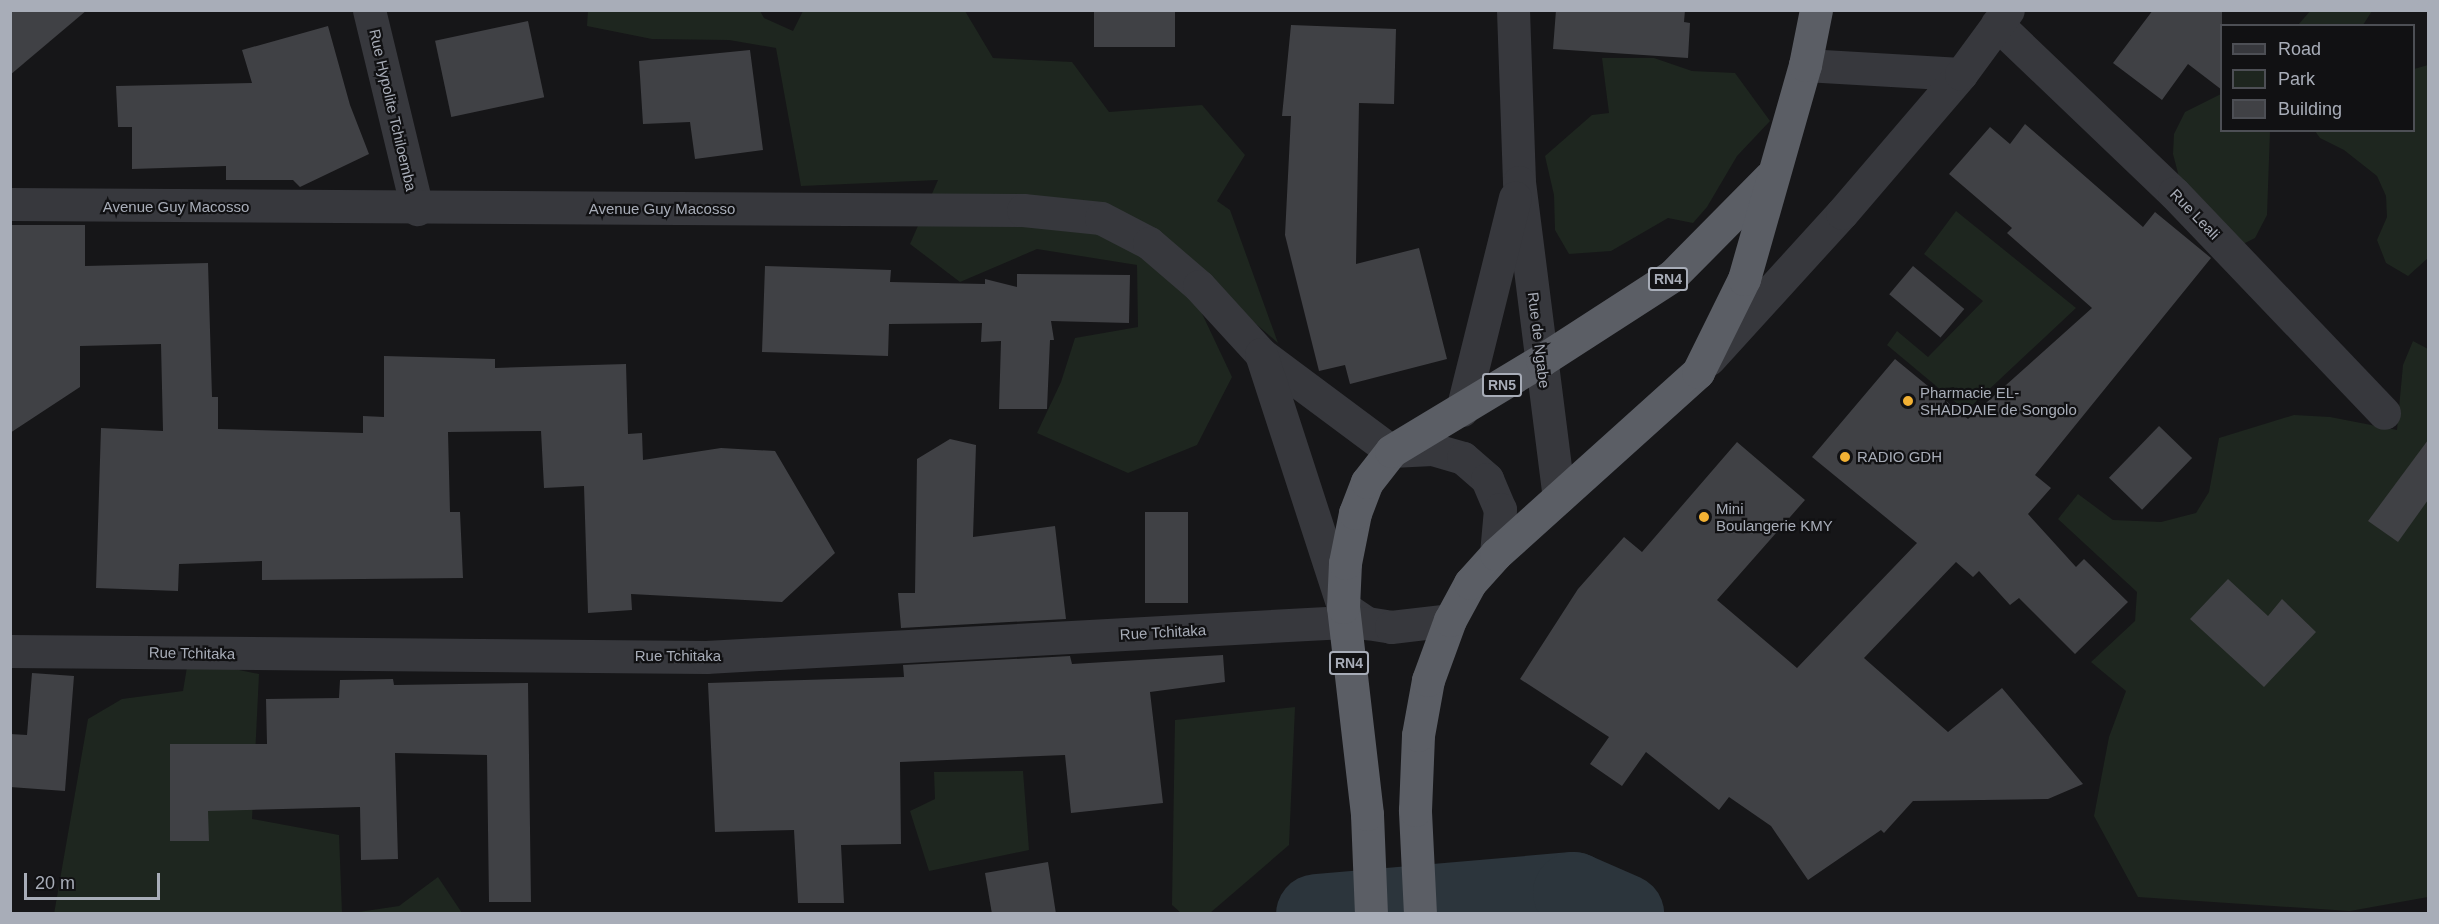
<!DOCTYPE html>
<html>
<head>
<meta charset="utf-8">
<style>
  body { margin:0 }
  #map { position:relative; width:2439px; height:924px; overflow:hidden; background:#161618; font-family:Arial,sans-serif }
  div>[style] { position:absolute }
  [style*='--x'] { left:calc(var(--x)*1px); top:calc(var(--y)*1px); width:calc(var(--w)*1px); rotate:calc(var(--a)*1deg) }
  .green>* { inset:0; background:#1e261f }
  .river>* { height:81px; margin:-40.5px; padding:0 40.5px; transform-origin:40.5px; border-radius:40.5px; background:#2c353c }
  .building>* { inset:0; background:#404145; transform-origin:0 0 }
  .minor>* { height:33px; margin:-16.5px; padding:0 16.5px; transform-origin:16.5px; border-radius:16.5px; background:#37383d }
  .tertiary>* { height:33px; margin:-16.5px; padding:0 16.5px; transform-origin:16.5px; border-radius:16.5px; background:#37383d }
  .trunk>* { height:33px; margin:-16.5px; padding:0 16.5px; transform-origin:16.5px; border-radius:16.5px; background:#5b5e65 }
  .dots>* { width:16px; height:16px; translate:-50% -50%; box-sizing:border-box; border:3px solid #111113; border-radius:50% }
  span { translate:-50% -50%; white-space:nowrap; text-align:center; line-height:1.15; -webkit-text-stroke:4.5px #111113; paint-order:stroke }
  .shield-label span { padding:2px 4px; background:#111113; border:2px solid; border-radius:4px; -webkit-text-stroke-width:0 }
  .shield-label { font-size:14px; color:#a8adb8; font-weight:700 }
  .street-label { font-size:15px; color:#a8adb8 }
  .poi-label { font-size:15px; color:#a8adb8 }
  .left { translate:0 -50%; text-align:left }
  .frame { position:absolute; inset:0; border:12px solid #a8adb8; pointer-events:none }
  .legend { position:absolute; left:2220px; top:24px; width:195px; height:108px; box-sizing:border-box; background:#111113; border:2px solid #4d4f55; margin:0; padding:8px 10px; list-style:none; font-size:18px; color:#a8adb8 }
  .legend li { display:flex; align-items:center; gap:12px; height:30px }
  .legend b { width:30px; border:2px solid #4d4f55 }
  .scale { position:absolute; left:24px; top:873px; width:136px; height:27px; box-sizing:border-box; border:3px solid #a8adb8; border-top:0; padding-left:8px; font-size:18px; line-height:21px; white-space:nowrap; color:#a8adb8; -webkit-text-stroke:4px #111113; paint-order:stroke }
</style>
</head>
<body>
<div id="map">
  <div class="green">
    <div style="clip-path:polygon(588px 10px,760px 11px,764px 18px,793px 31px,803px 11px,965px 11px,993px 58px,1072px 62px,1109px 112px,1202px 105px,1245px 155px,1217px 201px,1230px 210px,1278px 343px,1212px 286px,1197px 303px,1232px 377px,1197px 445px,1128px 473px,1037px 433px,1061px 382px,1075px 338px,1138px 327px,1137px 265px,1037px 249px,960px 282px,910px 244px,938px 180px,801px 186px,776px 48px,729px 40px,652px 39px,587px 26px)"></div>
    <div style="clip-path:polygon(2311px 10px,2372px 10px,2372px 11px,2363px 25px,2298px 25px)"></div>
    <div style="clip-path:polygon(1602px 58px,1654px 58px,1692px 71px,1735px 73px,1770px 121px,1737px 156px,1707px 207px,1693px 223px,1668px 218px,1611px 251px,1569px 254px,1555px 230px,1554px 195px,1545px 156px,1592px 115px,1609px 113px)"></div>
    <div style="clip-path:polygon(2428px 65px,2428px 258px,2408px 276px,2386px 263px,2377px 240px,2387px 217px,2386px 196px,2377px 176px,2344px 150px,2320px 138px,2315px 131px,2414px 130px,2414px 69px)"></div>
    <div style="clip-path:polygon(2221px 94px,2222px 130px,2270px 131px,2267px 215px,2255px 238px,2243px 244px,2179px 177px,2173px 154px,2174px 134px,2185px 112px)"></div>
    <div style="clip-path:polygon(1956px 211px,2076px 308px,1966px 411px,1887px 345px,1897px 331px,1928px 357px,1983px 301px,1924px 254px)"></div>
    <div style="clip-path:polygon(2413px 341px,2428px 349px,2428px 897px,2350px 911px,2138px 897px,2094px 816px,2109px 737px,2126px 691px,2091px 662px,2135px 621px,2137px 592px,2058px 519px,2078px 494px,2113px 520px,2161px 522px,2196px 513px,2209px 492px,2219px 438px,2294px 415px,2330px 417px,2397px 430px,2403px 365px)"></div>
    <div style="clip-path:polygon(205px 663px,259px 674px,252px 819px,339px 835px,342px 913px,54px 914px,88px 719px,122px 699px,183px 691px,187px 667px)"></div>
    <div style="clip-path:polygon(1295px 707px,1289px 845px,1210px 913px,1181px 913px,1172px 905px,1175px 720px)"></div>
    <div style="clip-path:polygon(1023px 771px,1029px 850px,929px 871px,910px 811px,935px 799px,934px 772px)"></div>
    <div style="clip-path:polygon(438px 877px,462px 913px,352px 913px,399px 906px)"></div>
  </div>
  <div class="river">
    <div style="--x:1316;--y:914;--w:258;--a:-4.9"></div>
    <div style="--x:1573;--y:892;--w:55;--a:23.7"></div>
  </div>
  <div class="building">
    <div style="clip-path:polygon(10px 10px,87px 10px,10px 75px)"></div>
    <div style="left:1094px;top:10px;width:81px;height:37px"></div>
    <div style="clip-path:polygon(1556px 10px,1685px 10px,1684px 22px,1690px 23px,1688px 58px,1553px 49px)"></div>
    <div style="clip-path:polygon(2153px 10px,2222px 10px,2222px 90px,2188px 64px,2162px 100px,2113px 63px)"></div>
    <div style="left:528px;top:21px;width:78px;height:95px;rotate:78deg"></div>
    <div style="clip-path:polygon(1291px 25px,1396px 29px,1394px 104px,1359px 103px,1356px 264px,1419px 248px,1447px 359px,1350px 384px,1345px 365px,1319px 371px,1285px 235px,1291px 116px,1282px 116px)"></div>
    <div style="clip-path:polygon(328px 26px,350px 105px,369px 154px,300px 187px,293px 180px,226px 180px,226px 166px,132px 169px,132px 127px,118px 127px,116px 86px,252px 83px,242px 50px)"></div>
    <div style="clip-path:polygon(750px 50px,763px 150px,695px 159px,690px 122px,643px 124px,639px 61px)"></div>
    <div style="clip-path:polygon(2025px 124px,2143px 227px,2155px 212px,2211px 258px,2035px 475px,2051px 488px,2028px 514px,2076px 567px,2084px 559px,2128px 602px,2075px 654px,2019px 598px,2010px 605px,1979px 571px,1973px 577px,1956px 562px,1864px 658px,1948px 732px,2002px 688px,2083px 784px,2048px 799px,1913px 801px,1884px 833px,1881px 830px,1808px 880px,1771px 826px,1729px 797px,1719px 810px,1646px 752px,1622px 786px,1590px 764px,1609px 737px,1520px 679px,1578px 589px,1624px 537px,1642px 552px,1737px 442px,1805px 500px,1717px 600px,1797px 668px,1917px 543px,1812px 457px,1895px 359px,1968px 419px,2092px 308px,2007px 233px,2012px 228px,1949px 174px,1990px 127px,2010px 144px)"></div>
    <div style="clip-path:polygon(10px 225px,85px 225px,85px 266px,208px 263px,212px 397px,218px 397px,218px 429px,363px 433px,363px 416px,384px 417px,384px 356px,495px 359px,495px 368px,626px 364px,628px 434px,642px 433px,643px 460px,721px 448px,775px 451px,835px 553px,782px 602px,631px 594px,632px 610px,588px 613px,584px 486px,544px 488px,541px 431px,448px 432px,450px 512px,460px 512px,463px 578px,262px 580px,262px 561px,179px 564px,178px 591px,96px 588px,101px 428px,163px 431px,161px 344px,80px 346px,80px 387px,10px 433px)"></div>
    <div style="clip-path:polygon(765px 266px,891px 270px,890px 282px,985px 284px,985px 279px,1017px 287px,1017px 274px,1130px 275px,1129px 323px,1051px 321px,1054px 340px,1050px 340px,1047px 409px,999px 409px,1001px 341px,981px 342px,982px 323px,889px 324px,888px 356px,762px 352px)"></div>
    <div style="left:1913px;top:266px;width:67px;height:37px;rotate:40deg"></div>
    <div style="left:2159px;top:426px;width:46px;height:72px;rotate:44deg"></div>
    <div style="clip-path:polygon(950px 439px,976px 445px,973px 537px,1055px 526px,1066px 619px,901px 628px,898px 593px,915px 593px,917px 459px)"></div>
    <div style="clip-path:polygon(2428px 440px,2428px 500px,2398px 542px,2368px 521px)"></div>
    <div style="left:1145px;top:512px;width:43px;height:91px"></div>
    <div style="clip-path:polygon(2228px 579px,2268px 616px,2282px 599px,2316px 632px,2264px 687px,2190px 619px)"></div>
    <div style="clip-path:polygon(1223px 655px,1225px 682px,1150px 692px,1163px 803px,1071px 813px,1065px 755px,900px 762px,901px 844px,841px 845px,844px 903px,798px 903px,794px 830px,715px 832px,708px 683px,904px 677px,903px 665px,1070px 656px,1072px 664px)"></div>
    <div style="clip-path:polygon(32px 673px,74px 676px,65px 791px,10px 787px,10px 734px,27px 735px)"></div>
    <div style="clip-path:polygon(393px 679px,394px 685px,528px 683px,531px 902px,489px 902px,487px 755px,395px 753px,398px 859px,361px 860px,360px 807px,208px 811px,209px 841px,170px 841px,170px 744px,267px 744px,266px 699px,339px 698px,340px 680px)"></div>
    <div style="clip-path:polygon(1048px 862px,1056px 914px,992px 914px,985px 873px)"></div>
  </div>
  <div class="minor">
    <div style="--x:369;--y:10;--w:205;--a:76.4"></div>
    <div style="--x:1997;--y:24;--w:245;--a:43.7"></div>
    <div style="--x:2174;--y:193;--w:304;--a:46.3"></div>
    <div style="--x:1805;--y:65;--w:156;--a:3.3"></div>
    <div style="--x:10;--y:204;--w:1013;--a:0.34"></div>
    <div style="--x:1023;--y:210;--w:78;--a:5.9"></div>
    <div style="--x:1101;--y:218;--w:54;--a:27.5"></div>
    <div style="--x:1149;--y:243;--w:66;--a:40.7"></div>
    <div style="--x:1199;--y:286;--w:92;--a:47.6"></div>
    <div style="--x:1261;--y:354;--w:162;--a:36.7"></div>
    <div style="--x:1391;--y:451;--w:41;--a:-2.8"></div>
    <div style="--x:1432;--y:449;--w:32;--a:16"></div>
    <div style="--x:1463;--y:458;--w:32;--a:41"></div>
    <div style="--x:1487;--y:479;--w:33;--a:67"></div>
    <div style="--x:1500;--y:509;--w:45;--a:95.1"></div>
    <div style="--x:1261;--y:354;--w:266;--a:72"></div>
    <div style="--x:1343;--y:607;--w:29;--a:34"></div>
    <div style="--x:1367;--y:623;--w:24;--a:9"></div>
    <div style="--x:1391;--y:627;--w:59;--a:-6.8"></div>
    <div style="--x:1709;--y:359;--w:197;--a:-47.7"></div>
    <div style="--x:1842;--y:213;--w:183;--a:-49.4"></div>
    <div style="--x:1961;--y:74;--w:79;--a:-53.7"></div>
    <div style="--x:10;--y:651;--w:696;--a:0.49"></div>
    <div style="--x:706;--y:657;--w:640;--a:-3.14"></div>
  </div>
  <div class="tertiary">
    <div style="--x:1513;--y:10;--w:172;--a:88"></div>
    <div style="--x:1519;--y:182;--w:318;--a:82.8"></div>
    <div style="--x:1462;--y:410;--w:219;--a:-76"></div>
  </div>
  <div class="trunk">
    <div style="--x:1371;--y:914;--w:100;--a:-92.3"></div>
    <div style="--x:1367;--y:814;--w:208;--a:-96.6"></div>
    <div style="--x:1343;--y:607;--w:44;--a:-87.4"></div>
    <div style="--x:1345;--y:563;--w:51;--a:-78.7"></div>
    <div style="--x:1355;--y:513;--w:33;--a:-69"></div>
    <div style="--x:1367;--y:482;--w:39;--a:-52"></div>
    <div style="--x:1391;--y:451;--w:176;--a:-31.1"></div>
    <div style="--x:1542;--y:360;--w:155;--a:-32.9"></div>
    <div style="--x:1672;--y:276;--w:139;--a:-45.3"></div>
    <div style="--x:1420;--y:914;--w:104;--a:-92.8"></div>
    <div style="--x:1415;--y:810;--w:75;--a:-87.7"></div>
    <div style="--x:1418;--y:735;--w:56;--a:-79.7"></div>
    <div style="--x:1428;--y:680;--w:64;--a:-69.9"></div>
    <div style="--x:1450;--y:620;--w:42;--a:-61.6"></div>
    <div style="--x:1470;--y:583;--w:39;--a:-48"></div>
    <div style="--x:1496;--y:554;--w:272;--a:-42"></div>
    <div style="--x:1698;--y:372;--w:104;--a:-63.7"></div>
    <div style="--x:1744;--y:279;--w:223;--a:-74.1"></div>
    <div style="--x:1805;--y:65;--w:56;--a:-78.7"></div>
  </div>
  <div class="dots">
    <div style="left:1908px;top:401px;background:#f2b134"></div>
    <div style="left:1845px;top:457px;background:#f2b134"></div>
    <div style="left:1704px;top:517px;background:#f2b134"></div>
  </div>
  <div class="shield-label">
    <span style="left:1668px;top:279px">RN4</span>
    <span style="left:1502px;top:385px">RN5</span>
    <span style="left:1349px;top:663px">RN4</span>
  </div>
  <div class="street-label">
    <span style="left:393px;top:110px;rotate:77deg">Rue Hypolite Tchiloemba</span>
    <span style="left:176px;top:207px">Avenue Guy Macosso</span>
    <span style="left:662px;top:209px">Avenue Guy Macosso</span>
    <span style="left:2195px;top:214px;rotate:46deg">Rue Leali</span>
    <span style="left:1539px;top:340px;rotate:83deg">Rue de Ngabe</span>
    <span style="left:1163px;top:632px;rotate:-3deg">Rue Tchitaka</span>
    <span style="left:192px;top:653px;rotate:1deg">Rue Tchitaka</span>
    <span style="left:678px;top:656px">Rue Tchitaka</span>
  </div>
  <div class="poi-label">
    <span class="left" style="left:1920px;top:401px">Pharmacie EL-<br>SHADDAIE de Songolo</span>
    <span class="left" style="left:1857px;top:457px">RADIO GDH</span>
    <span class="left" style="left:1716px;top:517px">Mini<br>Boulangerie KMY</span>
  </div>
  <div class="frame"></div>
  <ul class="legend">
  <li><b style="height:8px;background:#37383d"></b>Road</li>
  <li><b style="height:16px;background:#1e261f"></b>Park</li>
  <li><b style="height:16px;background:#404145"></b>Building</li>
  </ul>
  <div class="scale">20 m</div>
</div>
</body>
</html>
